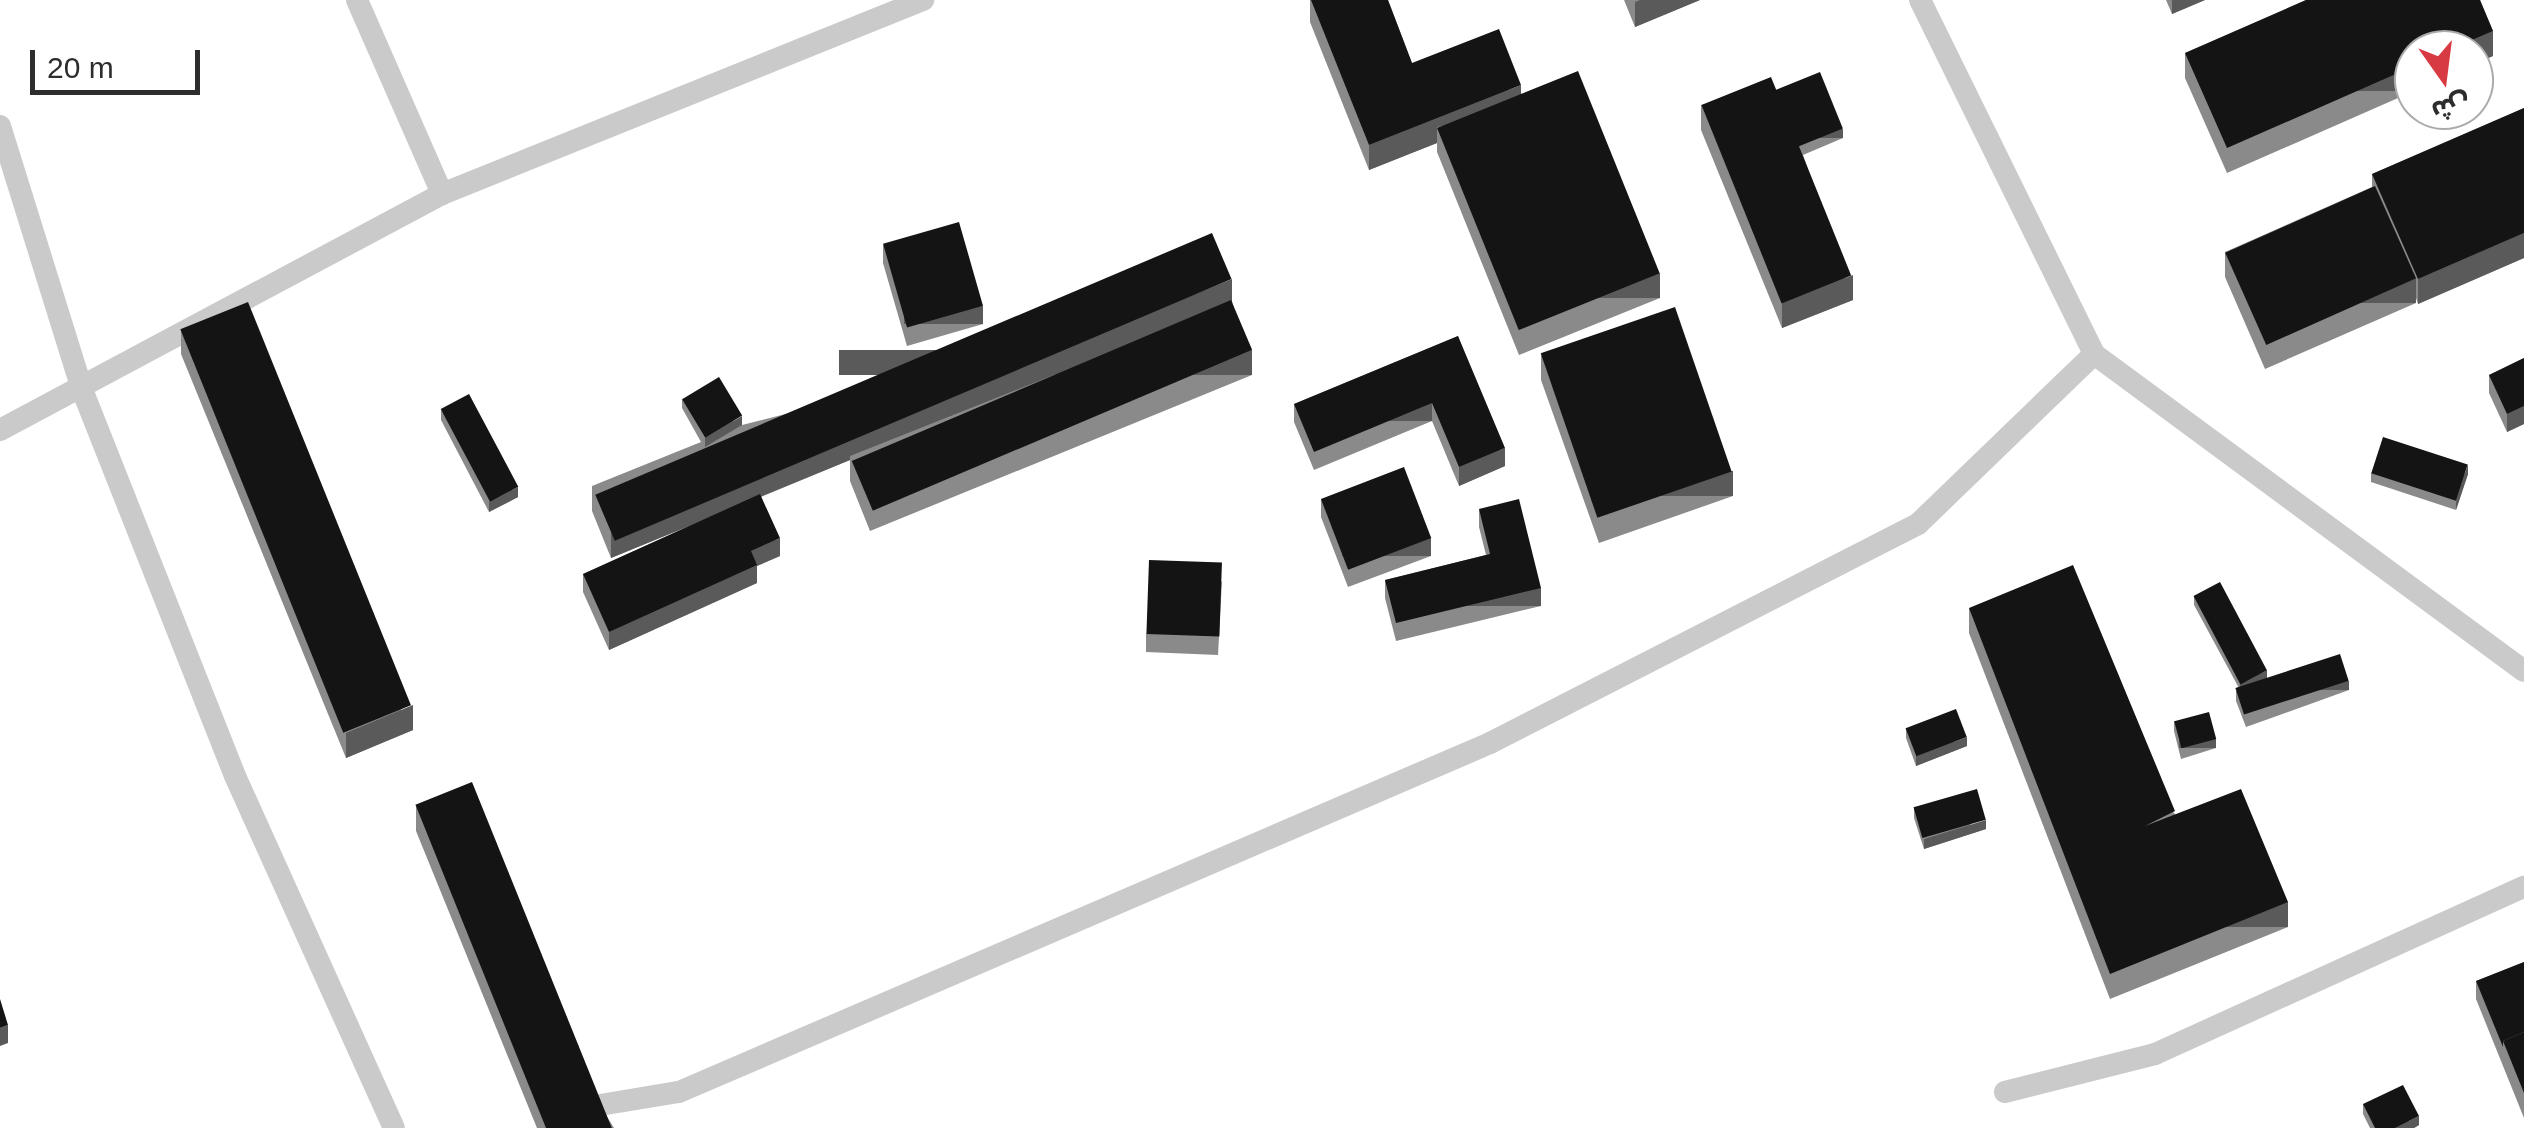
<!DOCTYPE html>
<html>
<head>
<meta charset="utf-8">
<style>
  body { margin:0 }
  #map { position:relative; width:2524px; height:1128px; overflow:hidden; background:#fff; font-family:Helvetica,"Noto Sans Arabic",sans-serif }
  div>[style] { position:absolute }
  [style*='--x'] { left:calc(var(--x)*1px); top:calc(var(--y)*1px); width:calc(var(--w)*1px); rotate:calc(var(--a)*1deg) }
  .service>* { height:22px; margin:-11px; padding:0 11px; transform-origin:11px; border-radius:11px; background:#cacaca }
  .wall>* { inset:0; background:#8a8a8a }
  .shaded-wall>* { inset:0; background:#5a5a5a; transform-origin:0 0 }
  .building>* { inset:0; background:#141414; transform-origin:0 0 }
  span { translate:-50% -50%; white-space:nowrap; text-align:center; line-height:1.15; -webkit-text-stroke:10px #fff; paint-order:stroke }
  .north { position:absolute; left:2394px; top:30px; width:100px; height:100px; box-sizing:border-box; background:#fff; border:2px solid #ababab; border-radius:50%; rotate:166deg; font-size:28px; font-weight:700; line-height:40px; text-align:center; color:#2d2d2d }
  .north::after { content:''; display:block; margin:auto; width:35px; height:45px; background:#d83a43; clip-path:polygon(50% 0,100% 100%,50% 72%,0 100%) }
  .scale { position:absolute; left:30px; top:50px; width:170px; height:45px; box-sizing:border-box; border:5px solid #2d2d2d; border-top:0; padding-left:12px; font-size:30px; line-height:35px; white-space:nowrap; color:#2d2d2d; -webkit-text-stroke:8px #fff; paint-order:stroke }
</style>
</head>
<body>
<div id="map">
  <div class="service">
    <div style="--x:357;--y:0;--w:212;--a:66.3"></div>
    <div style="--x:1920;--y:0;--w:394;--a:63.8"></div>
    <div style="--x:2094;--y:354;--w:534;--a:36.4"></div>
    <div style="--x:0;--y:126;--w:279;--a:72.7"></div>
    <div style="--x:83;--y:392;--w:413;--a:68.4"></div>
    <div style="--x:235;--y:776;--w:386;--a:65.7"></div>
    <div style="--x:0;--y:430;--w:501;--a:-28.1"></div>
    <div style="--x:442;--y:194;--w:519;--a:-21.97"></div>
    <div style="--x:2005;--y:1092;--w:155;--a:-14.2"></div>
    <div style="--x:2155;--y:1054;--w:405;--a:-24.4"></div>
    <div style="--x:594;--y:1106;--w:86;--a:-9.4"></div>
    <div style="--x:679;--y:1092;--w:883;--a:-23.28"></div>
    <div style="--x:1490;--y:743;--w:481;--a:-27.1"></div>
    <div style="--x:1918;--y:524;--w:245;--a:-44"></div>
  </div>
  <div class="wall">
    <div style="clip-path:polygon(1310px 0,1388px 0,1412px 63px,1521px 93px,1660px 298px,1519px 355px,1437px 152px,1437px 143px,1369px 170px,1310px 22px)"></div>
    <div style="clip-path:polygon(1624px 0,1700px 0,1635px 27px)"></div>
    <div style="clip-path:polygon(2166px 0,2205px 0,2172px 14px)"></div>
    <div style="clip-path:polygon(2306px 0,2480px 0,2493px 31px,2493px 56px,2474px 64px,2474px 50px,2414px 50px,2414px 91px,2227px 173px,2185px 78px,2185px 53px)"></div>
    <div style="clip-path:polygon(1776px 90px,1843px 138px,1803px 155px,1853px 300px,1782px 328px,1701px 130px,1701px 105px)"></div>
    <div style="clip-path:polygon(2524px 108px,2524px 258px,2418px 304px,2416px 298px,2416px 303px,2265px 369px,2225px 277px,2225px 252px,2372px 187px,2372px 174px)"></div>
    <div style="clip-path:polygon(883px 245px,983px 324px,907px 346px,883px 263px)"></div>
    <div style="clip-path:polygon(1232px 301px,1252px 375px,870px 531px,850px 481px,850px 460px,761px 497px,780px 556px,757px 566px,757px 583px,609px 650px,583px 592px,583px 574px,689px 526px,611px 558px,592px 511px,592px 486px,701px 442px,682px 408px,682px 399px,742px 425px)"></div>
    <div style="clip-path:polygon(181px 330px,413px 730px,346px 758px,181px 354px)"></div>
    <div style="clip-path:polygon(1458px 336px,1505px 466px,1459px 486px,1432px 421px,1314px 470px,1294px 422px,1294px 404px)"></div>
    <div style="clip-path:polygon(1541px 355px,1733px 496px,1599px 543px,1541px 380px)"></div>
    <div style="clip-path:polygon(2524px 358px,2524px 424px,2507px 432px,2489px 393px,2489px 375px)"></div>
    <div style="clip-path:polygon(441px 410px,518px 497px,489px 512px,441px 420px)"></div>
    <div style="clip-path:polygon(2371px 473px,2468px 474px,2456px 510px,2371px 482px)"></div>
    <div style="clip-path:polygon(1321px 499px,1431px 556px,1348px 587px,1321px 517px)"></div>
    <div style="clip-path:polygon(1479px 509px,1541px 606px,1396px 641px,1385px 598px,1385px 580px,1486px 555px,1479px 527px)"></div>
    <div style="clip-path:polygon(1222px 581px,1218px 655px,1146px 652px,1146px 634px)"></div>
    <div style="clip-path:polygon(2194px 596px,2267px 679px,2349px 690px,2246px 727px,2236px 701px,2236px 691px,2240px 690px,2194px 605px)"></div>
    <div style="clip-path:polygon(1969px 608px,2288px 927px,2110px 999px,1969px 633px)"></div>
    <div style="clip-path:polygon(2174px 721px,2216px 748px,2181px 759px,2174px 731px)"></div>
    <div style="clip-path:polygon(1906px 729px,1967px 746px,1916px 766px,1906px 738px)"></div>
    <div style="clip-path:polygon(416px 806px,614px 1128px,537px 1128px,416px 831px)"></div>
    <div style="clip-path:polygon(1914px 808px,1986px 829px,1924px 849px,1914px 818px)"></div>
    <div style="clip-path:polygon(2524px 962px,2524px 1118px,2476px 999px,2476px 981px)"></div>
    <div style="clip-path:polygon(2363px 1104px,2419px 1125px,2414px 1128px,2370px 1128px,2363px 1114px)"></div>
  </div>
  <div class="shaded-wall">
    <div style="clip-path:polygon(1640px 0,1700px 0,1635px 27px,1635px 2px)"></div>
    <div style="clip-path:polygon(2172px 0,2205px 0,2172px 14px)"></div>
    <div style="clip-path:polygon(2493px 31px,2493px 56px,2474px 64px,2474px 50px,2449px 50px)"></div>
    <div style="left:2414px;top:66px;width:25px;height:204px;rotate:90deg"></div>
    <div style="clip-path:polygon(1521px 85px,1521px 110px,1437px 127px,1437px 143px,1369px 170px,1369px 145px)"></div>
    <div style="left:1843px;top:129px;width:9px;height:53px;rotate:90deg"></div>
    <div style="clip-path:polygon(2524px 233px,2524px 258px,2418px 304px,2418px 279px)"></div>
    <div style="left:1660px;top:273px;width:25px;height:152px;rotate:90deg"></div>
    <div style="clip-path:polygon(1853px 275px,1853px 300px,1782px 328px,1782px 303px)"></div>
    <div style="left:2416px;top:278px;width:25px;height:165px;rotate:90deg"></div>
    <div style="clip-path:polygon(1232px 279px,1232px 304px,850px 456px,850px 460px,611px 558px,611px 533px)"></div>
    <div style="left:983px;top:306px;width:18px;height:79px;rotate:90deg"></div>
    <div style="left:1252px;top:350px;width:25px;height:413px;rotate:90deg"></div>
    <div style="left:1432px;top:403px;width:18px;height:128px;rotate:90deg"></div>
    <div style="clip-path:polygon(2524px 406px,2524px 424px,2507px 432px,2507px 414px)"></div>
    <div style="clip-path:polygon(742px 416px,742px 425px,705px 447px,705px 438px)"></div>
    <div style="clip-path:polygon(1505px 448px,1505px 466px,1459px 486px,1459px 467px)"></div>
    <div style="clip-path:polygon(2468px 464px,2468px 474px,2456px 510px,2456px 500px)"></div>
    <div style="left:1733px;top:471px;width:25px;height:142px;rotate:90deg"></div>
    <div style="clip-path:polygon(518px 487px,518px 497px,489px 512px,489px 502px)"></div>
    <div style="clip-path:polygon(780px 538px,780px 556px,757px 566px,757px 583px,609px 650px,609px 632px,751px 551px)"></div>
    <div style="left:1431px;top:538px;width:18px;height:89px;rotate:90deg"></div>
    <div style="left:1541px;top:588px;width:18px;height:149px;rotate:90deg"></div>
    <div style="clip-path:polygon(2267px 670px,2267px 679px,2242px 694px,2242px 684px)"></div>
    <div style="left:2349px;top:681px;width:9px;height:109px;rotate:90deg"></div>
    <div style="clip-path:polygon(413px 705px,413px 730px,346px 758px,346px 733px)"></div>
    <div style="clip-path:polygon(1967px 737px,1967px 746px,1916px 766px,1916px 756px)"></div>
    <div style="left:2216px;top:739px;width:9px;height:37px;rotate:90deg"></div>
    <div style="clip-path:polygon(1986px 820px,1986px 829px,1924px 849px,1924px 839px)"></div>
    <div style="left:2288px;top:902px;width:25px;height:192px;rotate:90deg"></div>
    <div style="clip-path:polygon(8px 1025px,8px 1043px,0 1046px,0 1028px)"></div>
    <div style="clip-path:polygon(2419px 1116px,2419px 1125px,2414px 1128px,2395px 1128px)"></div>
  </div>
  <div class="building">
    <div style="clip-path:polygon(1311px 0,1388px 0,1412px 63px,1499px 29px,1521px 85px,1369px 145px)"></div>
    <div style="clip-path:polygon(2306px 0,2480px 0,2493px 31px,2449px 50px,2414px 50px,2414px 66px,2227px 148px,2185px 53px)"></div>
    <div style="left:1578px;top:71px;width:218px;height:152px;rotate:68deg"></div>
    <div style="left:1820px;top:72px;width:61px;height:48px;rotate:68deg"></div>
    <div style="left:1771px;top:77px;width:214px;height:75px;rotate:68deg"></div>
    <div style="clip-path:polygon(2524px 108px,2524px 233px,2418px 279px,2372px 174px)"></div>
    <div style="left:2375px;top:186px;width:101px;height:164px;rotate:66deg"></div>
    <div style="left:959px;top:222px;width:87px;height:79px;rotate:74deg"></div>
    <div style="left:1212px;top:233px;width:50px;height:670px;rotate:67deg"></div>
    <div style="left:1231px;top:300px;width:54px;height:412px;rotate:67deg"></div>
    <div style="left:248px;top:302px;width:435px;height:73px;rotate:68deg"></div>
    <div style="left:1675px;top:307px;width:174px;height:142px;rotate:71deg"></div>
    <div style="clip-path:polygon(1458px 336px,1505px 448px,1459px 467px,1432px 403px,1314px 452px,1294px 404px)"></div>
    <div style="clip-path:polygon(2524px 358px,2524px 406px,2507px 414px,2489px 375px)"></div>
    <div style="left:719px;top:377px;width:45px;height:43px;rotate:59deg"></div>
    <div style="left:469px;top:394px;width:105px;height:32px;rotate:62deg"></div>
    <div style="left:2383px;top:437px;width:89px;height:38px;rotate:18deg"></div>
    <div style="left:1404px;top:467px;width:76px;height:89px;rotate:69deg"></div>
    <div style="clip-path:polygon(760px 494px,780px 538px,751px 551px,757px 565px,609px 632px,583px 574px)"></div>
    <div style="clip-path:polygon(1519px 499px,1541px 588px,1396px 623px,1385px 580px,1490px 554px,1479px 509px)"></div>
    <div style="left:1149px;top:560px;width:73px;height:74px;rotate:2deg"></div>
    <div style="clip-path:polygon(2073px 565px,2175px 811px,2145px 826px,2241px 789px,2288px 902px,2110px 974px,1969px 608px)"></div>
    <div style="left:2220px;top:582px;width:100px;height:30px;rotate:62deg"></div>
    <div style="left:2340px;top:654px;width:28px;height:110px;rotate:72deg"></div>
    <div style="left:1956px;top:709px;width:30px;height:54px;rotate:69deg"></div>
    <div style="left:2209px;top:712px;width:28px;height:36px;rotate:75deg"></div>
    <div style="left:472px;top:782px;width:374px;height:61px;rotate:68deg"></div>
    <div style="left:1977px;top:789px;width:32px;height:66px;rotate:74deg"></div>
    <div style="clip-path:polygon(2524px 962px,2524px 1032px,2503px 1041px,2503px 1047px,2476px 981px)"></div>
    <div style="clip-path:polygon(0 999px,8px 1025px,0 1028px)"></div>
    <div style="clip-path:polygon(2524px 1032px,2524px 1093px,2503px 1041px)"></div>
    <div style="clip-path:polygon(2403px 1085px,2419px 1116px,2395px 1128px,2375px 1128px,2363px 1104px)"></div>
  </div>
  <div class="north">ش</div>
  <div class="scale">20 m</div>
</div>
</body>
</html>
